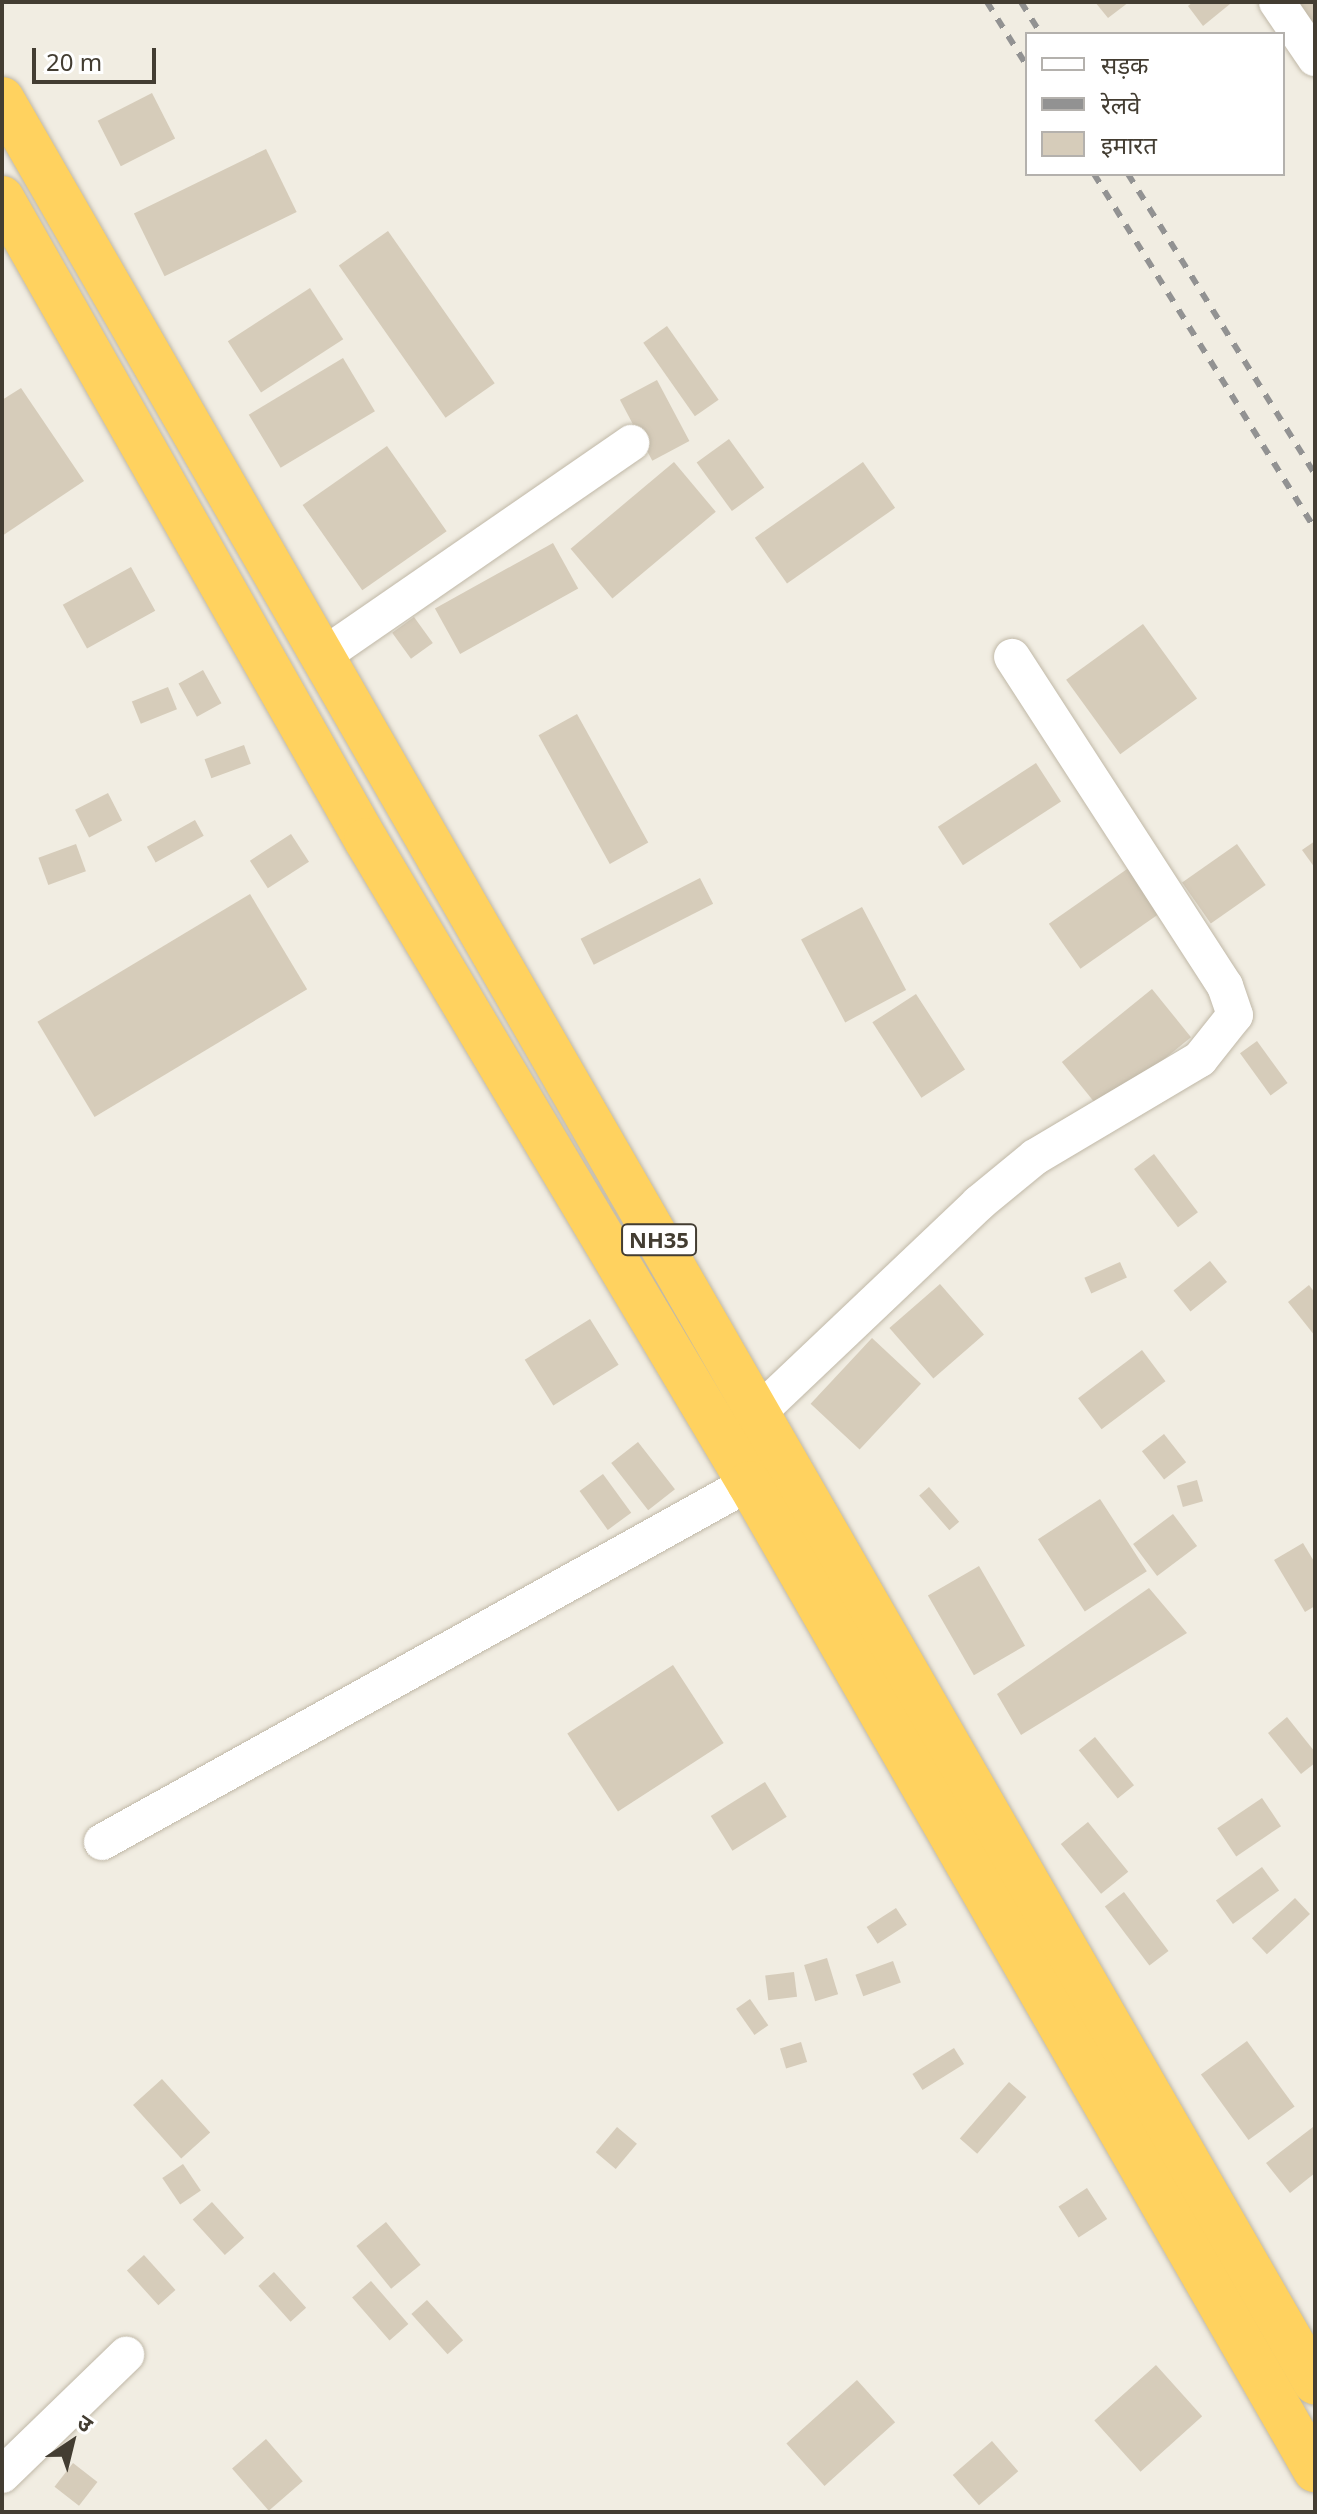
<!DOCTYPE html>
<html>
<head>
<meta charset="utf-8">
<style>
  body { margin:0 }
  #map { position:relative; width:1317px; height:2514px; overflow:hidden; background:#f1ede2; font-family:"Noto Sans","Noto Sans Devanagari",sans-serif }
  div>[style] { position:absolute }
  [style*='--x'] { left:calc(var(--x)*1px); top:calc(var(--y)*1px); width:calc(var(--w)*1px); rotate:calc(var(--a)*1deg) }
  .building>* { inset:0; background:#d6ccba; transform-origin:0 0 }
  .roads { filter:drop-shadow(0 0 2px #c0b8a7) drop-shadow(0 0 2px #c0b8a7) }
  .street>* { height:36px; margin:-18px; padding:0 18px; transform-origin:18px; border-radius:18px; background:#fff }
  .highway>* { height:44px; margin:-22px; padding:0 22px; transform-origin:22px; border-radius:22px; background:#ffd25f }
  .rail>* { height:6px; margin-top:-3px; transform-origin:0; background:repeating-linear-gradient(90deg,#929292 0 10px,transparent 0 20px) }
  span { translate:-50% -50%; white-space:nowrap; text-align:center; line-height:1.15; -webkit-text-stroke:6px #fff; paint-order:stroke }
  .shield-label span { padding:2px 6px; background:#fff; border:2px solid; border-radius:6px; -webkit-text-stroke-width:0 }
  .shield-label { font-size:22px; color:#433d32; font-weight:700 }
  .frame { position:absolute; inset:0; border:4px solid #433d32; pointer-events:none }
  .legend { position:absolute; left:1025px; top:32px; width:260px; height:144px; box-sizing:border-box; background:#fff; border:2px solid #b4b1ad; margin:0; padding:10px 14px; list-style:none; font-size:24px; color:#433d32 }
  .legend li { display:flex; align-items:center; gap:16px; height:40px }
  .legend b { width:40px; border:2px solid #b4b1ad }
  .north { position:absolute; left:32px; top:2402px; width:80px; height:80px; -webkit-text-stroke:6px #fff; paint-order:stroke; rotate:35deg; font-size:22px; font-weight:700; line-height:32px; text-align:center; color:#433d32 }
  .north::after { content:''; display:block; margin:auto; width:28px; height:36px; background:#433d32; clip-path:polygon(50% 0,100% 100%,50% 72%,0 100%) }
  .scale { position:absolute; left:32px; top:48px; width:124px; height:36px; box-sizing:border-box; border:4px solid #433d32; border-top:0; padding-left:10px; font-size:24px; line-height:28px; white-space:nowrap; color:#433d32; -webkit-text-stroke:6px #fff; paint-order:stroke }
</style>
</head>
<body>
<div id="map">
  <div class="building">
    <div style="clip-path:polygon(1095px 2px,1129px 2px,1108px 18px)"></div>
    <div style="clip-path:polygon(1193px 2px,1228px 2px,1230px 4px,1203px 26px,1188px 6px)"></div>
    <div style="clip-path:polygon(1293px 2px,1315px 2px,1315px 26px)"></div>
    <div style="left:152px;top:93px;width:51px;height:61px;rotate:63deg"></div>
    <div style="left:266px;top:149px;width:70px;height:147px;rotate:64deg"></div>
    <div style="left:388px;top:231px;width:186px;height:60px;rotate:55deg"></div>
    <div style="left:310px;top:288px;width:61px;height:98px;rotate:57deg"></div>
    <div style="left:667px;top:326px;width:90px;height:29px;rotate:55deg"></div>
    <div style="left:343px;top:358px;width:62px;height:110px;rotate:59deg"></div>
    <div style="left:657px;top:380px;width:69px;height:42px;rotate:62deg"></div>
    <div style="clip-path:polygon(21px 388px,84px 481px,2px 536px,2px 400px)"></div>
    <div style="left:729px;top:439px;width:60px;height:40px;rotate:54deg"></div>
    <div style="left:387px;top:446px;width:104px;height:103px;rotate:55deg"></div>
    <div style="left:674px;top:462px;width:65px;height:135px;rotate:50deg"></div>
    <div style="left:863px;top:462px;width:56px;height:132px;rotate:55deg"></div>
    <div style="left:553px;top:543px;width:52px;height:135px;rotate:61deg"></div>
    <div style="left:131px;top:567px;width:50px;height:78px;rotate:61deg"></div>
    <div style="left:414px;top:617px;width:32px;height:27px;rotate:54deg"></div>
    <div style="left:1143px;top:624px;width:92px;height:95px;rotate:54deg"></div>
    <div style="left:203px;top:670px;width:38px;height:28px;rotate:61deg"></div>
    <div style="left:168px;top:687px;width:24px;height:39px;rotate:68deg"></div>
    <div style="left:577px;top:714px;width:147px;height:44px;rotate:61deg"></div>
    <div style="left:244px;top:745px;width:20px;height:42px;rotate:70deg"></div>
    <div style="left:1036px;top:763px;width:46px;height:117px;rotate:57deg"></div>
    <div style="left:108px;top:793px;width:31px;height:37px;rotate:63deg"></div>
    <div style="left:195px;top:820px;width:18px;height:55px;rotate:61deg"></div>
    <div style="left:291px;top:834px;width:33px;height:49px;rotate:57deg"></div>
    <div style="clip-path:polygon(1315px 841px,1315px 868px,1302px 850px)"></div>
    <div style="left:76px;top:844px;width:29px;height:40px;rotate:70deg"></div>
    <div style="left:1237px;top:844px;width:50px;height:67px;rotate:55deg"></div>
    <div style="left:1130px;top:867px;width:55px;height:99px;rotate:55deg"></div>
    <div style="left:700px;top:878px;width:29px;height:134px;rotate:63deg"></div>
    <div style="left:250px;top:894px;width:111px;height:248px;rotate:59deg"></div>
    <div style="left:862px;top:907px;width:94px;height:69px;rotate:62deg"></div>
    <div style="left:1152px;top:989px;width:62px;height:116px;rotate:51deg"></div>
    <div style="left:916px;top:994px;width:90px;height:52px;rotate:57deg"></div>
    <div style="left:1257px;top:1041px;width:52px;height:21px;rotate:54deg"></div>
    <div style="left:1154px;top:1154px;width:73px;height:25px;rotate:53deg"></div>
    <div style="left:1210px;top:1261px;width:27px;height:47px;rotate:51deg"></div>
    <div style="left:1120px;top:1262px;width:17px;height:39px;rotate:66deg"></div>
    <div style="left:940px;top:1284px;width:67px;height:67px;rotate:49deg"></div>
    <div style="clip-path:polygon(1309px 1285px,1315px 1293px,1315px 1336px,1288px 1302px)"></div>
    <div style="left:590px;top:1319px;width:54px;height:77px;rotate:58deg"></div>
    <div style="left:872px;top:1338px;width:67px;height:90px;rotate:43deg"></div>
    <div style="left:1142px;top:1350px;width:39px;height:80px;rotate:53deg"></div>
    <div style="left:1164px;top:1434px;width:36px;height:28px;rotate:52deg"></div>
    <div style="left:638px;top:1442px;width:60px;height:34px;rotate:52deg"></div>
    <div style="left:603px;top:1474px;width:48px;height:29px;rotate:54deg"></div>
    <div style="left:1197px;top:1480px;width:22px;height:21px;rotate:74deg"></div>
    <div style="left:929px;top:1487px;width:46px;height:13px;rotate:49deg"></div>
    <div style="left:1100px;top:1499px;width:86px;height:74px;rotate:57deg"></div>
    <div style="left:1173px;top:1514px;width:40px;height:50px;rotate:53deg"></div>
    <div style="clip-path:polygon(1303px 1543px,1315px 1563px,1315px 1606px,1305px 1612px,1274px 1560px)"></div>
    <div style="left:979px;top:1566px;width:92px;height:59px;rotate:60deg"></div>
    <div style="clip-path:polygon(1149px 1588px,1187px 1633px,1021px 1735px,997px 1694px)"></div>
    <div style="left:673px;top:1665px;width:93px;height:126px;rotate:57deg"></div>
    <div style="clip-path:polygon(1287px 1717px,1315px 1752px,1315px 1763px,1301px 1774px,1268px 1733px)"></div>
    <div style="left:1095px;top:1737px;width:62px;height:21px;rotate:51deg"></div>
    <div style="left:765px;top:1782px;width:41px;height:64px;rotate:58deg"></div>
    <div style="left:1262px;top:1798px;width:34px;height:54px;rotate:56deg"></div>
    <div style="left:1088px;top:1822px;width:64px;height:35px;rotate:51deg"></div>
    <div style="left:1262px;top:1867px;width:29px;height:57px;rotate:54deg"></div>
    <div style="left:1124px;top:1892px;width:74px;height:24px;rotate:53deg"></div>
    <div style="left:1295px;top:1898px;width:22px;height:59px;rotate:47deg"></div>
    <div style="left:896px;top:1908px;width:20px;height:35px;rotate:57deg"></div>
    <div style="left:827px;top:1958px;width:38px;height:24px;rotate:73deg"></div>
    <div style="left:893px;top:1961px;width:23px;height:40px;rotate:70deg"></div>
    <div style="left:794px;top:1972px;width:25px;height:29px;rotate:83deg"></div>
    <div style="left:750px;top:1999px;width:32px;height:17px;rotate:55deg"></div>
    <div style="left:1247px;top:2041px;width:81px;height:57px;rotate:54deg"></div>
    <div style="left:801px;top:2042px;width:21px;height:22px;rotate:73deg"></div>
    <div style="left:954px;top:2048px;width:19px;height:49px;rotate:58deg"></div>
    <div style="left:162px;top:2079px;width:72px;height:39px;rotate:48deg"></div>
    <div style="left:1009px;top:2082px;width:23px;height:75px;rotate:41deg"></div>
    <div style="left:617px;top:2127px;width:26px;height:33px;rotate:40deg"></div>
    <div style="clip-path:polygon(1313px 2127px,1315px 2173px,1290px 2193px,1266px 2163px)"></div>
    <div style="left:183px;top:2164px;width:32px;height:25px;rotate:56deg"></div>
    <div style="left:1087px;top:2188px;width:37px;height:34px;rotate:57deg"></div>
    <div style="left:212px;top:2202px;width:48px;height:26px;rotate:48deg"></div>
    <div style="left:386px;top:2222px;width:55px;height:38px;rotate:51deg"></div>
    <div style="left:144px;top:2255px;width:47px;height:23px;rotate:48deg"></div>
    <div style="left:274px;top:2272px;width:48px;height:21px;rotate:48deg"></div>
    <div style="left:371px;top:2281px;width:57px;height:25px;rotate:49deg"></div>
    <div style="left:427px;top:2300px;width:54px;height:21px;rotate:48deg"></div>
    <div style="left:1156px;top:2365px;width:69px;height:83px;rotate:48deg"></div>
    <div style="left:857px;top:2380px;width:57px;height:95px;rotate:48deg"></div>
    <div style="left:266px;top:2439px;width:56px;height:45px;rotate:49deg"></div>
    <div style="left:992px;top:2441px;width:40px;height:52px;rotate:49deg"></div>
    <div style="left:73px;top:2463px;width:31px;height:30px;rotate:38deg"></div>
  </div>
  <div class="roads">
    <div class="street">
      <div style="--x:1277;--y:2;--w:68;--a:55.8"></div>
      <div style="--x:321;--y:657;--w:377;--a:-34.6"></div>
      <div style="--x:759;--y:1412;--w:303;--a:-43.5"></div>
      <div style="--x:979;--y:1203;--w:72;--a:-39.4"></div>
      <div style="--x:1035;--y:1157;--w:192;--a:-30.7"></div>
      <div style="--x:1200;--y:1059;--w:56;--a:-51.5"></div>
      <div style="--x:1235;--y:1015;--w:31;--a:-109"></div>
      <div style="--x:1225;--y:986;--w:392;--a:-122.9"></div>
      <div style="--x:102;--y:1842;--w:740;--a:-29.02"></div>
      <div style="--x:2;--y:2475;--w:173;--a:-44.1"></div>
    </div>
    <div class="highway">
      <div style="--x:2;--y:99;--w:2634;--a:60.1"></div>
      <div style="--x:2;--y:198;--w:738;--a:60.45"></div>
      <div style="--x:366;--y:840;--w:748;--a:59.22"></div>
      <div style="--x:749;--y:1483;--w:1138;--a:60.17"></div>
    </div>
  </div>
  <div class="rail">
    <div style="--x:987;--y:2;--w:75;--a:58"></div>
    <div style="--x:1021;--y:2;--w:38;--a:58"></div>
    <div style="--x:1094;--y:174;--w:418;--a:58.1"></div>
    <div style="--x:1128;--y:174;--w:354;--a:58.1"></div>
  </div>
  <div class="shield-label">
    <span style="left:659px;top:1240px">NH35</span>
  </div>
  <div class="frame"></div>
  <ul class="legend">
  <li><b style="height:10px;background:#fff"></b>सड़क</li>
  <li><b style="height:10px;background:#929292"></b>रेलवे</li>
  <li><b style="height:22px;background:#d6ccba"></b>इमारत</li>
  </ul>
  <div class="north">उ</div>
  <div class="scale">20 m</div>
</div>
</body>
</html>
